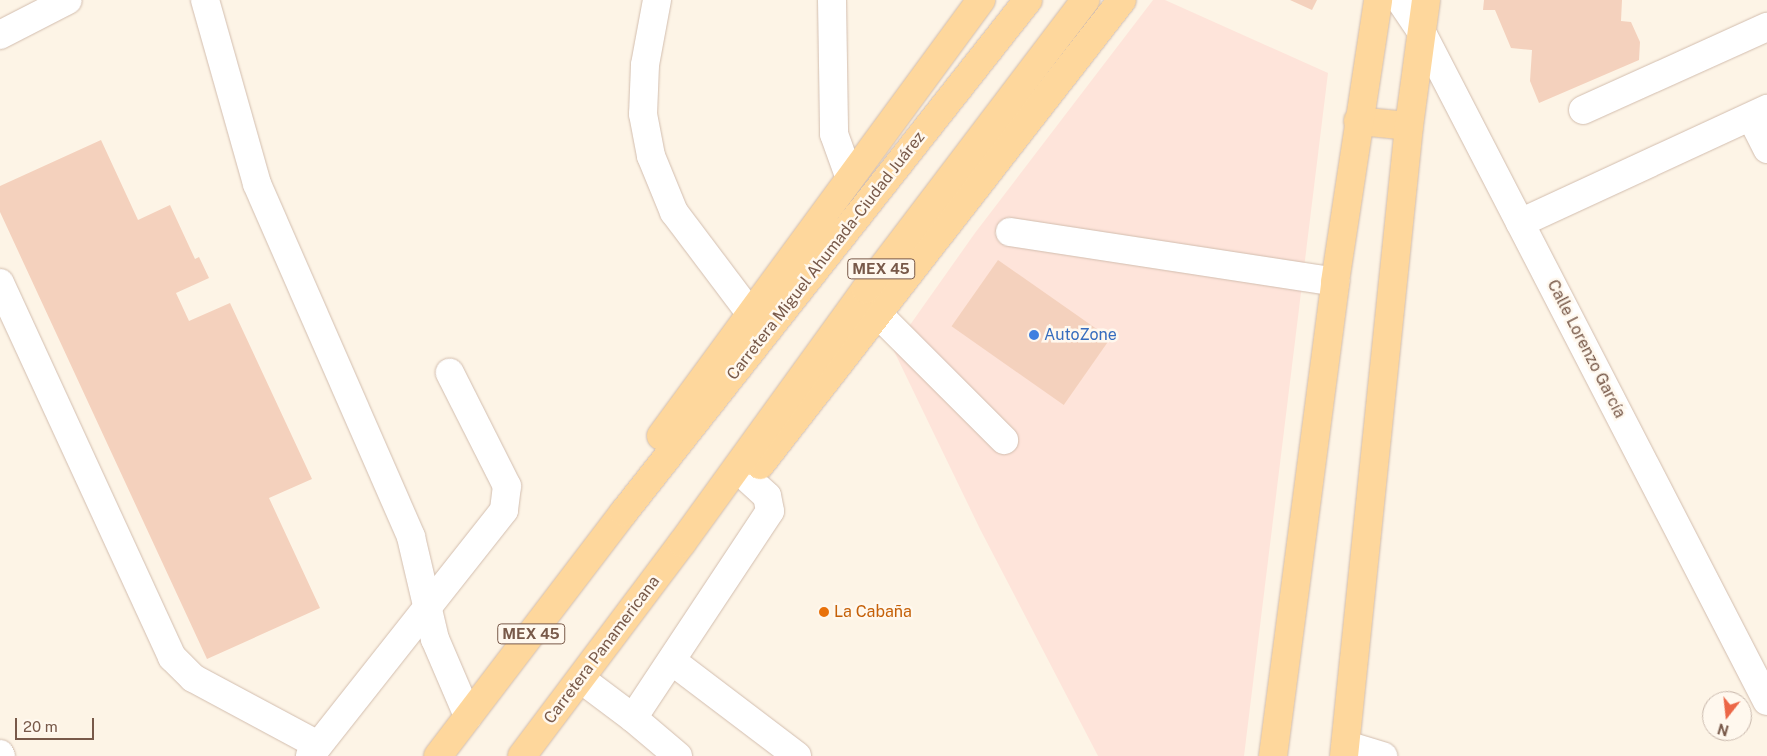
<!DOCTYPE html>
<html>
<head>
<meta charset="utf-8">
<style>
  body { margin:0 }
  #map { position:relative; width:1767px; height:756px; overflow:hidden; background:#fdf4e6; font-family:"Public Sans",sans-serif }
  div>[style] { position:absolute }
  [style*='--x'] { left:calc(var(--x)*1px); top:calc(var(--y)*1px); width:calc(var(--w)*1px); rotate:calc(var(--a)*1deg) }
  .commercial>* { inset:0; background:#fee4da }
  .building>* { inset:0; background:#f4d1bd; transform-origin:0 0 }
  .roads { filter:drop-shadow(0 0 1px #d2bdae) drop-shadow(0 0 1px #d2bdae) }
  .minor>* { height:28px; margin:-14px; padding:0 14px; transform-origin:14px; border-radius:14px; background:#fff }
  .major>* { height:28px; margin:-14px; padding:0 14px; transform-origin:14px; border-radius:14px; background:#fed79c }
  .dots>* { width:14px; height:14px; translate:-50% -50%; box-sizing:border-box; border:2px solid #fff8ee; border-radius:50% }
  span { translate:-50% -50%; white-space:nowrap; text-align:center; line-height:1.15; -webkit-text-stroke:5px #fff8ee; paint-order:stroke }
  .shield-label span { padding:1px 4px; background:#fff8ee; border:1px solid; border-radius:4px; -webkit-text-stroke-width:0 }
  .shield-label { font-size:15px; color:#785949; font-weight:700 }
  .street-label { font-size:16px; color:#785949 }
  .shop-label { font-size:16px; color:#366cbe }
  .left { translate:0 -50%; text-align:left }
  .food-label { font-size:16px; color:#c56008 }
  .north { position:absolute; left:1702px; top:691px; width:50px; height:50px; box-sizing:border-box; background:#fff8ee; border:1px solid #c9b8ac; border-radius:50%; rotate:196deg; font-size:14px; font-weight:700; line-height:20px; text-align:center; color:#785949 }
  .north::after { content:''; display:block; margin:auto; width:18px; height:22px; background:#ec6747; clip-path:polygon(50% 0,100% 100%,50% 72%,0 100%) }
  .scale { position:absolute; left:15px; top:718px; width:79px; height:22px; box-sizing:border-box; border:2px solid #785949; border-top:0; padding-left:6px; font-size:15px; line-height:18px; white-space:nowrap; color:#785949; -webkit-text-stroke:4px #fff8ee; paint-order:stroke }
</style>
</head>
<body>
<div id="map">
  <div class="commercial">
    <div style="clip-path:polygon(1153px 0,1165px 0,1328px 73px,1244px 756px,1098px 756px,980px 529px,893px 349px,975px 233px)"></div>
  </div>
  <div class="building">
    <div style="clip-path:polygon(1290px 0,1317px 0,1312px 10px)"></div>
    <div style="clip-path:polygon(1484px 0,1622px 0,1621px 21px,1631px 22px,1640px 42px,1639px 60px,1539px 103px,1530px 81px,1532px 50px,1511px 48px,1495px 10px,1483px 10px)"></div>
    <div style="clip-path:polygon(101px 140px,138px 220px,170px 205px,195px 259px,199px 257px,209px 278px,176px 293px,189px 321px,230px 303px,312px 479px,269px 498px,320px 608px,207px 659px,0 212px,0 186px)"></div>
    <div style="left:998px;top:260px;width:137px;height:81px;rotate:35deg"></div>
  </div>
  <div class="roads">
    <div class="minor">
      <div style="--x:205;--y:0;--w:191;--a:74.2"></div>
      <div style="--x:257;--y:184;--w:385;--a:66.4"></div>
      <div style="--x:411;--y:537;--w:105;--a:76.8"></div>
      <div style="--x:435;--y:639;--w:84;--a:66.8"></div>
      <div style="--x:657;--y:0;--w:66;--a:100.5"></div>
      <div style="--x:645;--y:65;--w:49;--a:92.3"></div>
      <div style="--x:643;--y:114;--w:43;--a:79.2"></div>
      <div style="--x:651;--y:156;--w:61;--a:67.7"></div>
      <div style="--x:674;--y:212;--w:126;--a:53"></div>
      <div style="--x:832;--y:0;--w:134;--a:89.1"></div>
      <div style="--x:834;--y:134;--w:45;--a:70.3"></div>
      <div style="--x:1400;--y:0;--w:37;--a:56"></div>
      <div style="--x:1421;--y:31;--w:754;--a:62.69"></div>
      <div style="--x:0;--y:35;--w:76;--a:-27.2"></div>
      <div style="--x:1583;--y:110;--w:202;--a:-24.3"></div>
      <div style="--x:1751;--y:117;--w:36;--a:63"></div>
      <div style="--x:1520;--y:223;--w:272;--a:-24.8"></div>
      <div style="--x:1010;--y:232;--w:329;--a:8.7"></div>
      <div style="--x:0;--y:283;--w:412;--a:65.3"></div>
      <div style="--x:172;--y:657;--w:30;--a:45"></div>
      <div style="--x:193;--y:678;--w:142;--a:28.2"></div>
      <div style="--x:879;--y:315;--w:177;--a:45"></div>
      <div style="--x:672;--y:661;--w:157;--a:37.2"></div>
      <div style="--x:581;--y:679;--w:65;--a:36.9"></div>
      <div style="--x:633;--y:718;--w:248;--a:-56.5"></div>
      <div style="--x:770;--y:511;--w:15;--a:-101"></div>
      <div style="--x:767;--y:496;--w:24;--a:-138"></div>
      <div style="--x:633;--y:718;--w:59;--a:40.2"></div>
      <div style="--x:1346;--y:745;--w:39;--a:17"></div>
      <div style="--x:0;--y:754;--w:2;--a:63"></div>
      <div style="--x:310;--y:756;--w:313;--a:-51.7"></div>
      <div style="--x:504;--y:510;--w:24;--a:-83"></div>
      <div style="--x:507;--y:486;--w:127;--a:-116.8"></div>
    </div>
    <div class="major">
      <div style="--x:1358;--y:121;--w:51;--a:5.6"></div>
      <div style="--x:661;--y:436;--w:541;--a:-53.72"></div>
      <div style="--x:760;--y:465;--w:589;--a:-52.1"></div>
      <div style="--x:438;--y:756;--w:307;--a:-52.7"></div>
      <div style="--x:624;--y:512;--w:652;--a:-51.72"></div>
      <div style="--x:522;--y:756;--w:266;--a:-53.1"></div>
      <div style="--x:682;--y:543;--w:314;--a:-54.1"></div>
      <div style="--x:866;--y:289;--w:363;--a:-52.8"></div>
      <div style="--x:1273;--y:756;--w:478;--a:-82.5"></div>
      <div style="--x:1335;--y:282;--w:285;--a:-81.3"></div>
      <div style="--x:1344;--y:756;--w:633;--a:-84.11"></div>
      <div style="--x:1409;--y:126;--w:127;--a:-82.3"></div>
    </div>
  </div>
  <div class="dots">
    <div style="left:1034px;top:335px;background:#3f7fe0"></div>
    <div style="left:824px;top:612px;background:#e8710a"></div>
  </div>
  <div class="shield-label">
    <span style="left:881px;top:269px">MEX 45</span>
    <span style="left:531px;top:634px">MEX 45</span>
  </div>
  <div class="street-label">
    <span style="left:826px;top:256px;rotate:-52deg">Carretera Miguel Ahumada-Ciudad Juárez</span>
    <span style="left:1586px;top:349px;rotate:63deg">Calle Lorenzo García</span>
    <span style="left:602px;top:650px;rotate:-53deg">Carretera Panamericana</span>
  </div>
  <div class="shop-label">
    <span class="left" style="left:1044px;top:335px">AutoZone</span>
  </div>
  <div class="food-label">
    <span class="left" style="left:834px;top:612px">La Cabaña</span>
  </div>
  <div class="north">N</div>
  <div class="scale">20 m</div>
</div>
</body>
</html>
